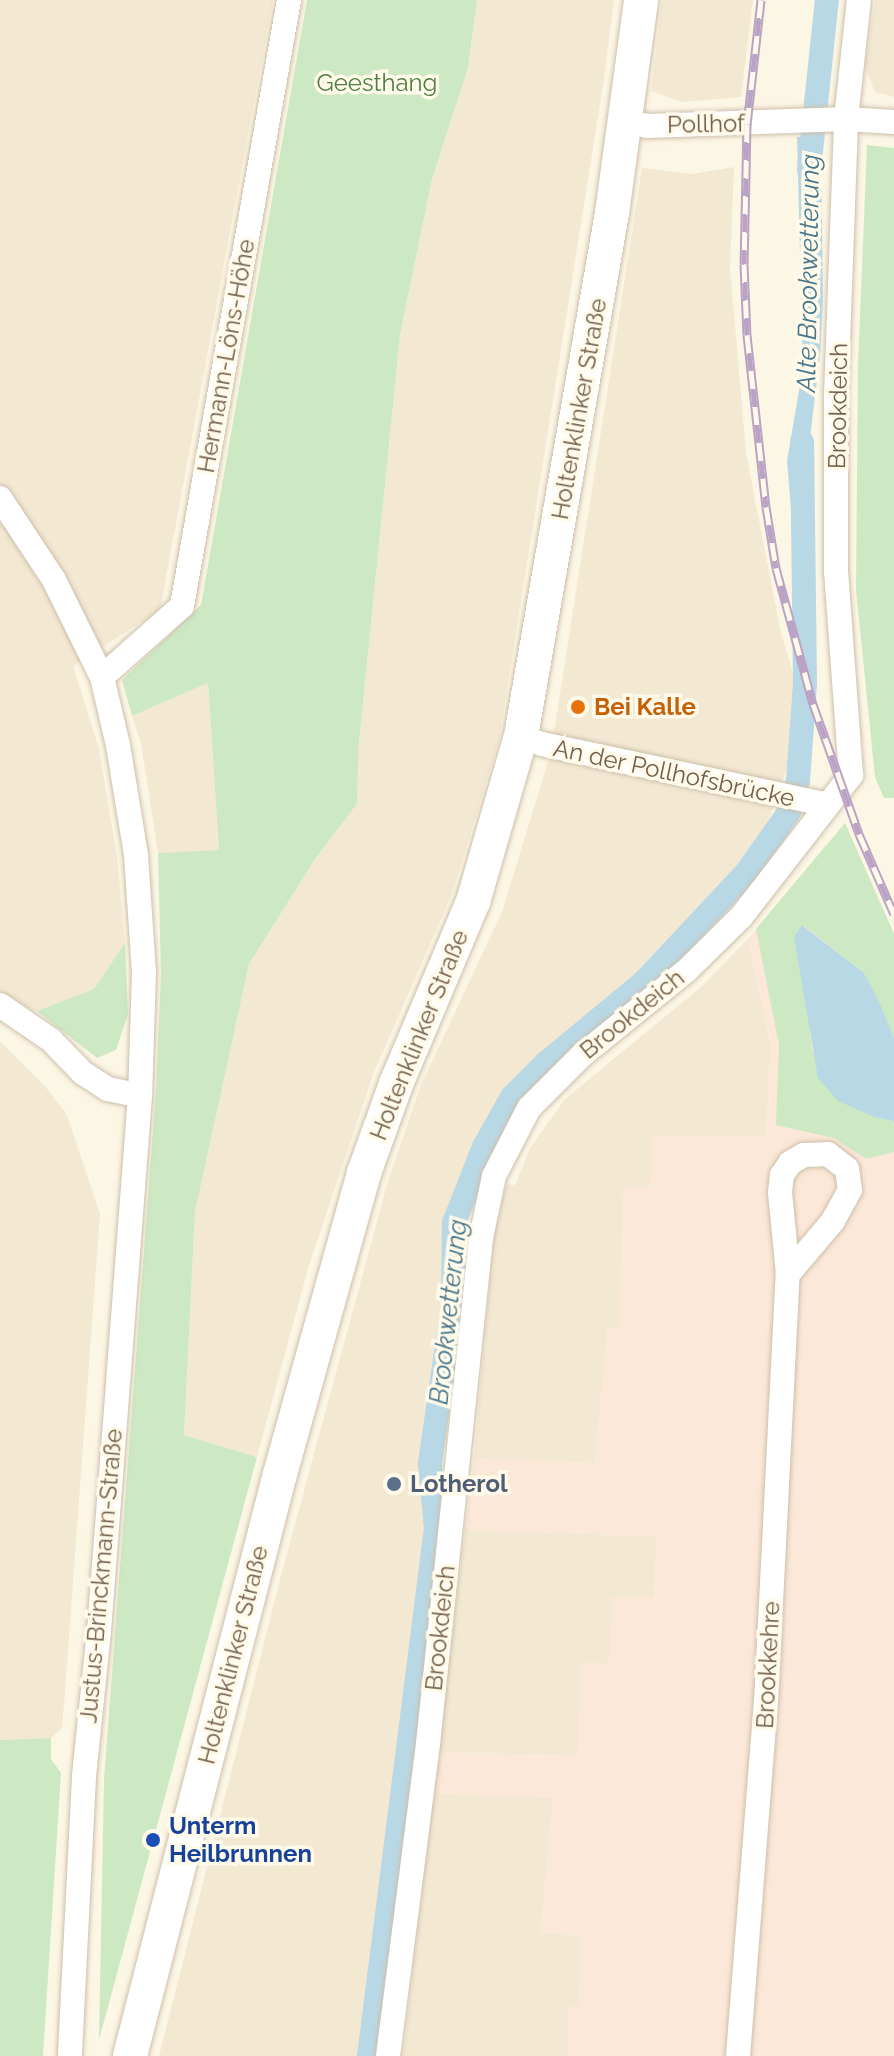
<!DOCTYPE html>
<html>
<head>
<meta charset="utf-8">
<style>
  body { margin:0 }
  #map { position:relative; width:894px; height:2056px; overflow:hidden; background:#fcf6e4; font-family:Raleway,sans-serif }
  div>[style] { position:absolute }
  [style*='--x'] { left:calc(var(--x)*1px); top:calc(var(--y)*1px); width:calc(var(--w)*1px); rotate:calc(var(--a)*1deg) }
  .residential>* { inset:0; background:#f3e9d3 }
  .commercial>* { inset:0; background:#fce8d8 }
  .green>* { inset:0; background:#cce9c3 }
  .water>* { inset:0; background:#b9d8e5 }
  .canal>* { height:24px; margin:-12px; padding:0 12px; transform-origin:12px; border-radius:12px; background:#b9d8e5 }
  .roads { filter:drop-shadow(0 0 2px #cdbfab) drop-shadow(0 0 2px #cdbfab) }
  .minor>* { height:24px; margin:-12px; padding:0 12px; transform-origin:12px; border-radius:12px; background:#fff }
  .secondary>* { height:34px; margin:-17px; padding:0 17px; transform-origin:17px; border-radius:17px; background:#fff }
  .rail>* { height:9px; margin-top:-4.5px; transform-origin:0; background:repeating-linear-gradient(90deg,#fffaea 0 18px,#baa3c5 0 36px); box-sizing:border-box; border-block:2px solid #baa3c5 }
  .dots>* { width:22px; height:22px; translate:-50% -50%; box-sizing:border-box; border:4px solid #fffaea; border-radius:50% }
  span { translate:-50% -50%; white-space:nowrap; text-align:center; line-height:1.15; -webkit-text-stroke:7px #fffaea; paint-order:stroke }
  .park-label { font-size:24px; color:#4d7f45 }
  .street-label { font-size:24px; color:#745f4a }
  .food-label { font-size:24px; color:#c56008; font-weight:700 }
  .left { translate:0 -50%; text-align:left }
  .service-label { font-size:24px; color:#4e5e75; font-weight:700 }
  .transit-label { font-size:24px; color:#164399; font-weight:700 }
  .water-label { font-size:26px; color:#48778d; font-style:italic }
</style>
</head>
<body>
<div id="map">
  <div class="residential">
    <div style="clip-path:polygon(0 0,273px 0,160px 610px,73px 666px,99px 749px,117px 857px,125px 943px,94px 989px,37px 1011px,0 997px)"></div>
    <div style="clip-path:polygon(477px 0,614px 0,604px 79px,499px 740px,452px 894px,374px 1072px,309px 1265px,257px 1457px,184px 1435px,195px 1212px,249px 964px,315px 859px,357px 804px,359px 743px,400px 335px,432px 179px,468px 68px)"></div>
    <div style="clip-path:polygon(662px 0,753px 0,741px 97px,681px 102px,651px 91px)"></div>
    <div style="clip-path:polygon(875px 0,894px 0,894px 97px,875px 92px,865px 67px)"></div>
    <div style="clip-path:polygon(734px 167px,730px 268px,746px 453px,781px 633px,806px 716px,753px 863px,640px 975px,539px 1058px,490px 1121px,468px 1162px,449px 1216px,443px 1342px,423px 1470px,427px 1530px,364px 2056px,159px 2056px,282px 1572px,388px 1181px,421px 1085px,502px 912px,551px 752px,642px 168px,692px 174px)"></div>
    <div style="clip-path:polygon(208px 683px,219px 851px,158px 853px,141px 743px,132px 716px)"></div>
    <div style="clip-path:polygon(748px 939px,771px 1046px,766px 1136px,650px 1188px,624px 1188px,620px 1329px,608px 1328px,595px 1463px,474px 1459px,495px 1223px,507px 1184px,515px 1185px,530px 1148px,565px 1099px,701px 987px)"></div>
    <div style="clip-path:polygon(0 1041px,44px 1085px,67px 1115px,100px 1214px,63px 1718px,62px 1728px,51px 1738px,0 1740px)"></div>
    <div style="clip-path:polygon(465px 1530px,657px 1536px,654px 1598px,609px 1664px,581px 1663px,578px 1755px,438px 1753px)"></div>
    <div style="clip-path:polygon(434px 1793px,553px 1798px,541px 1933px,581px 1935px,579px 2006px,569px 2007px,568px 2056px,403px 2056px)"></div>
  </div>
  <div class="commercial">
    <div style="clip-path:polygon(845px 823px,894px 934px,894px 2056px,568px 2056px,569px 2007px,579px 2006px,581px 1935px,541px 1933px,553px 1798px,434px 1793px,438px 1753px,577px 1755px,581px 1662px,609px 1663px,612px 1597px,654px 1598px,657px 1536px,465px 1530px,474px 1459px,595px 1463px,608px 1328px,620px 1328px,624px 1188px,650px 1187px,653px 1135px,766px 1135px,771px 1046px,748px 939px)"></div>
  </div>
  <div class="green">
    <div style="clip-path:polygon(307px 0,477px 0,468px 68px,432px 179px,400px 335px,359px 743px,357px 804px,315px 859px,249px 964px,195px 1212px,184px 1435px,257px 1457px,99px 2040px,104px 1779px,156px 1091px,161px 974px,158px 853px,219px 850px,208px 683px,132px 716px,122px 680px,201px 605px)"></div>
    <div style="clip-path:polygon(867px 145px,894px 148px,894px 798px,884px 798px,875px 777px,856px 590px,858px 365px)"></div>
    <div style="clip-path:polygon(845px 823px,894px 934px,894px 1038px,864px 973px,803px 925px,794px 937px,806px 993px,812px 1050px,874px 1117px,894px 1121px,894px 1152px,866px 1159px,834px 1138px,776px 1125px,779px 1045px,756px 929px)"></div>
    <div style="clip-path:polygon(125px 943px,128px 1014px,116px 1050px,97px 1058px,37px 1011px,94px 989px)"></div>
    <div style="clip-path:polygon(51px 1738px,51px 1759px,61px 1773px,43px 2056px,0 2056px,0 1740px)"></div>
  </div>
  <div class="water">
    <div style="clip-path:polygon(821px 136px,823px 301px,820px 356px,808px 454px,791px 508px,787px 461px,803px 367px,797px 137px)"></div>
    <div style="clip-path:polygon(802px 925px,864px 973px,880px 1004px,894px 1038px,894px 1121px,874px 1117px,838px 1101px,818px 1078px,794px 937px)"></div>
  </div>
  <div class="canal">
    <div style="--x:809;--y:170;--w:171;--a:-84"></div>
    <div style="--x:369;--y:2056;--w:532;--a:-82.77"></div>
    <div style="--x:436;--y:1528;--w:65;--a:-95.3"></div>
    <div style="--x:430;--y:1463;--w:162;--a:-81.8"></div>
    <div style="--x:453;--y:1303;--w:80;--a:-89.3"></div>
    <div style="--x:454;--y:1223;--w:82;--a:-68.5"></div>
    <div style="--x:484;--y:1147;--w:57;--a:-60.8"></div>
    <div style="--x:512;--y:1097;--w:48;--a:-45"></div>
    <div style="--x:546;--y:1063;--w:127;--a:-39.6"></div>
    <div style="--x:644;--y:982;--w:151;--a:-46.9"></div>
    <div style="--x:747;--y:872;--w:73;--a:-55"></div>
    <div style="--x:789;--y:812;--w:32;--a:-74"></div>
    <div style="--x:798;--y:781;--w:98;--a:-85.9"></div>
    <div style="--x:805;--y:683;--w:241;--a:-90.7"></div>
  </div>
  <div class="roads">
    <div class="minor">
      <div style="--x:626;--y:122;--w:22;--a:10"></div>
      <div style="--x:648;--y:126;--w:198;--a:-2"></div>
      <div style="--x:846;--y:119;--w:48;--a:3.6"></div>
      <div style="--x:0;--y:498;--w:98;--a:56.6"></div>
      <div style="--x:54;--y:580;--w:108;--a:63.7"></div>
      <div style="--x:102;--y:677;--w:70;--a:76.8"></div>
      <div style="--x:118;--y:745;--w:111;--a:80.7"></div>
      <div style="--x:136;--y:855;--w:117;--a:86.1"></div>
      <div style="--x:144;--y:972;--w:124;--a:91.8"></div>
      <div style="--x:140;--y:1096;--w:537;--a:94.38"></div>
      <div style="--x:99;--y:1631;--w:147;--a:95.9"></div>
      <div style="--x:84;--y:1777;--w:279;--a:92.9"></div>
      <div style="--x:102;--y:677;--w:107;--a:-41.6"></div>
      <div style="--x:182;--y:606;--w:615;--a:-79.99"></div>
      <div style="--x:521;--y:736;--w:22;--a:21"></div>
      <div style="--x:542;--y:744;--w:292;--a:12"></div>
      <div style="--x:0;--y:1005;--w:62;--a:34.5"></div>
      <div style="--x:51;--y:1040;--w:46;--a:45.9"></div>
      <div style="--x:83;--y:1073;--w:30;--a:33"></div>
      <div style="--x:108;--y:1089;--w:33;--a:12"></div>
      <div style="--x:388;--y:2056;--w:315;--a:-82.7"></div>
      <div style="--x:428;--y:1744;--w:509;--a:-84.02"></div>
      <div style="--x:481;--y:1238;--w:63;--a:-78.2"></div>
      <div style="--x:494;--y:1176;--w:76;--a:-62.8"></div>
      <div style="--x:529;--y:1108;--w:74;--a:-45"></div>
      <div style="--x:581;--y:1056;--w:135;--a:-39"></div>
      <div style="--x:686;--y:971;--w:77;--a:-44.5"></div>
      <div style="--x:741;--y:917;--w:180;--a:-52.2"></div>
      <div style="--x:851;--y:775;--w:204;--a:-94.2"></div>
      <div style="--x:836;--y:572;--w:176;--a:-90"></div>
      <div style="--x:836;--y:396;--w:277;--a:-87.9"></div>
      <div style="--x:846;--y:119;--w:120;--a:-83.8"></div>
      <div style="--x:738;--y:2056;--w:355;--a:-85.5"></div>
      <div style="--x:766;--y:1702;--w:429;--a:-87.1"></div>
      <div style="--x:788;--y:1274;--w:81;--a:-95.6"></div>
      <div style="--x:780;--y:1193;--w:18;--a:-84"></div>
      <div style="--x:782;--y:1175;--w:14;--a:-56"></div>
      <div style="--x:790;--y:1163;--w:16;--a:-30"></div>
      <div style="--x:804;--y:1155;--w:24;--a:-2"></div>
      <div style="--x:828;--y:1154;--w:24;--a:38"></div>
      <div style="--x:847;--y:1169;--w:21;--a:82"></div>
      <div style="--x:850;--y:1190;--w:35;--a:119"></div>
      <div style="--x:833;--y:1221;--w:70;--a:130.3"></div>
    </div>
    <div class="secondary">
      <div style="--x:130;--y:2056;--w:601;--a:-75.55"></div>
      <div style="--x:280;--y:1474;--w:313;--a:-74.4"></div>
      <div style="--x:364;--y:1173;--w:95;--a:-70.2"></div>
      <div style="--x:396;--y:1084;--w:198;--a:-67.1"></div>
      <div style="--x:473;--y:902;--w:173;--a:-73.9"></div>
      <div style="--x:521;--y:736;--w:531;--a:-80.13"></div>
      <div style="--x:612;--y:213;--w:215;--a:-82.2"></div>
    </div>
  </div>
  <div class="rail">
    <div style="--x:761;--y:0;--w:125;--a:96.4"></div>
    <div style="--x:747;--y:124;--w:140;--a:91.2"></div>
    <div style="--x:744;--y:264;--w:71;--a:87.6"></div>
    <div style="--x:747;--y:335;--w:173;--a:83.7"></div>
    <div style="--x:766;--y:507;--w:62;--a:80.7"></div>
    <div style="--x:776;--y:568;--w:141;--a:74.8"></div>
    <div style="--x:813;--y:704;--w:138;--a:70.5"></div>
    <div style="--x:859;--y:834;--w:87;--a:66.4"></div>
  </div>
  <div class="dots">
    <div style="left:578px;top:707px;background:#e8710a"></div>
    <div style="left:394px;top:1484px;background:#5c6f8a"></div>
    <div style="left:153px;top:1840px;background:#1a4fb4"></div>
  </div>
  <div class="park-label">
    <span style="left:377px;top:83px">Geesthang</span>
  </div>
  <div class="street-label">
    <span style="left:706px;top:124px;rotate:-1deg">Pollhof</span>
    <span style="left:226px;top:356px;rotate:-80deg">Hermann-Löns-Höhe</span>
    <span style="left:838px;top:406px;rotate:-89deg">Brookdeich</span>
    <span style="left:579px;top:409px;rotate:-80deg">Holtenklinker Straße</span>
    <span style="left:674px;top:773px;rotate:12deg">An der Pollhofsbrücke</span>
    <span style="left:632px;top:1014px;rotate:-39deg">Brookdeich</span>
    <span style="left:419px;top:1035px;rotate:-68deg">Holtenklinker Straße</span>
    <span style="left:101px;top:1576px;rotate:-85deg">Justus-Brinckmann-Straße</span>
    <span style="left:440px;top:1628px;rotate:-84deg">Brookdeich</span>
    <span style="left:233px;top:1655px;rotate:-76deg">Holtenklinker Straße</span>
    <span style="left:768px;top:1665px;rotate:-87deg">Brookkehre</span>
  </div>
  <div class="food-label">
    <span class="left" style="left:594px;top:707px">Bei Kalle</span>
  </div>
  <div class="service-label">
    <span class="left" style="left:410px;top:1484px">Lotherol</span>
  </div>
  <div class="transit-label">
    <span class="left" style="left:169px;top:1840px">Unterm<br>Heilbrunnen</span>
  </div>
  <div class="water-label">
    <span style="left:809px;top:273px;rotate:-89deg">Alte Brookwetterung</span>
    <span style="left:449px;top:1312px;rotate:-84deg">Brookwetterung</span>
  </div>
</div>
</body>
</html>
